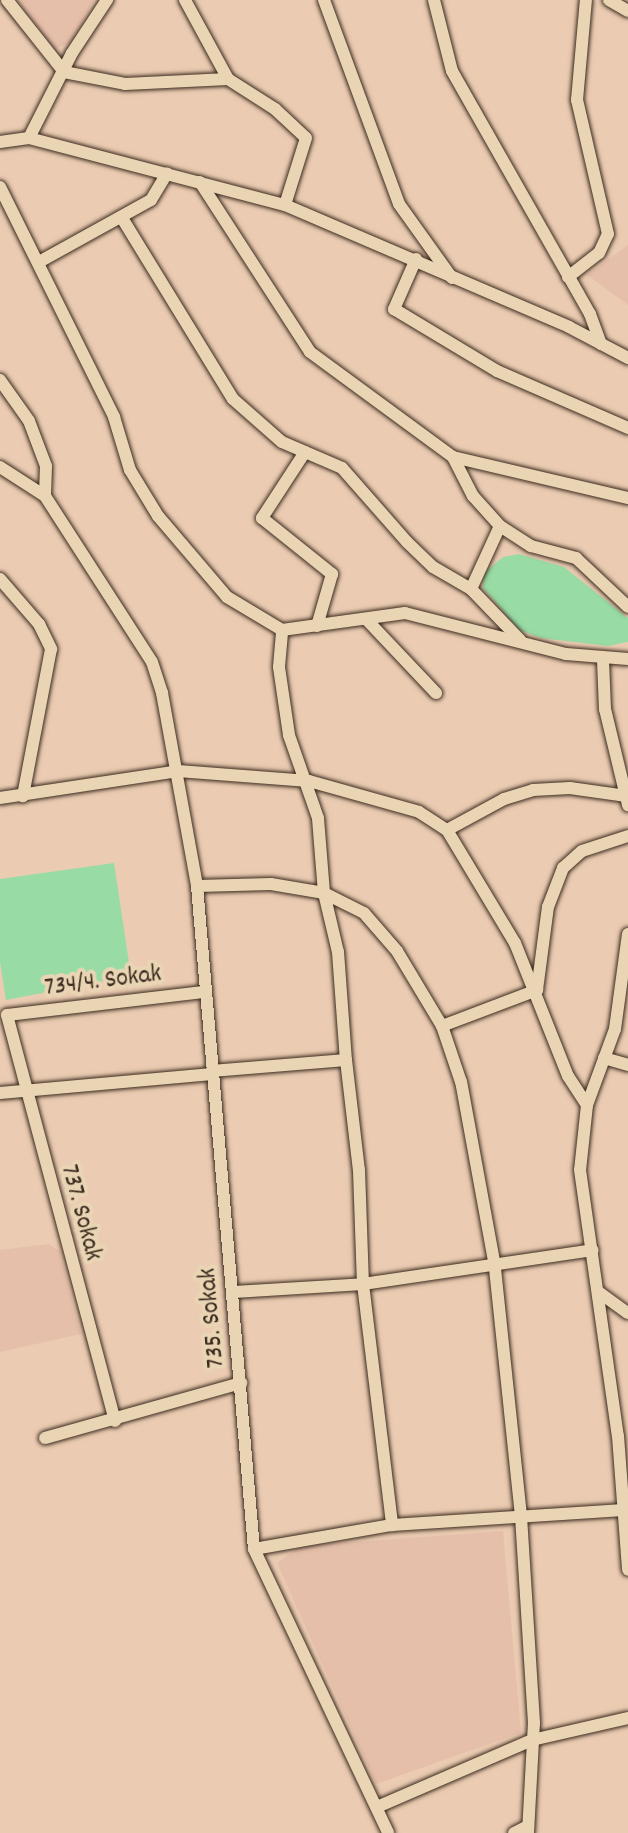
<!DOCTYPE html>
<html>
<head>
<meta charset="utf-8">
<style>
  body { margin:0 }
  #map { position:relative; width:628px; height:1833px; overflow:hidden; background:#ebccb2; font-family:Dekko,sans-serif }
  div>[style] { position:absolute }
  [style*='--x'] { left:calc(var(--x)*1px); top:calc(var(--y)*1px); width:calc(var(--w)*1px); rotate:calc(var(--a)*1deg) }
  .built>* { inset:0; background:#e5bfaa }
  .green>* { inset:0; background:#99dba5 }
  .roads { filter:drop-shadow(0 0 2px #3b2a1e) drop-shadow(0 0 2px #3b2a1e) }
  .minor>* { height:12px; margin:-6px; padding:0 6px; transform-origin:6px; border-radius:6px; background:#e9d5b4 }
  span { translate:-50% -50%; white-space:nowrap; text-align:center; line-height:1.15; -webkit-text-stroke:8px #e9d5b4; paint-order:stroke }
  .street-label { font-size:26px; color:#3b2a1e }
</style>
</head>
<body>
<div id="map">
  <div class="built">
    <div style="clip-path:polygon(18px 0,94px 0,72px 42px,55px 49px)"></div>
    <div style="clip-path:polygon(628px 245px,628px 305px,587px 275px)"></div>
    <div style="clip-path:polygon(48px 1244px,60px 1251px,81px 1334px,0 1352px,0 1250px)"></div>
    <div style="clip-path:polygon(503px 1531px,521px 1733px,376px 1784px,277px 1563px,301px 1546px)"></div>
  </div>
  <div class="green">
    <div style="clip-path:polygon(519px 554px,564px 567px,628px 618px,628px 642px,608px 646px,541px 638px,519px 630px,483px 588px,484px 573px,503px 557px)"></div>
    <div style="clip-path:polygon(114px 863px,131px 976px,6px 1000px,0 962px,0 879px)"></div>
  </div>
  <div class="roads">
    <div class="minor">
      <div style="--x:7;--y:0;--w:92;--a:51.6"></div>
      <div style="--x:64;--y:72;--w:62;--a:11.1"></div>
      <div style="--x:125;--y:84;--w:103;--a:-2.8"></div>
      <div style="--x:185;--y:0;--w:90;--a:61.4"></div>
      <div style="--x:228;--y:79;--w:56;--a:32.6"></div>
      <div style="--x:275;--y:109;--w:42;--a:43.1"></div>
      <div style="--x:306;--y:138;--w:70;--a:107.4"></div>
      <div style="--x:324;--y:0;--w:217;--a:69.8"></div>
      <div style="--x:399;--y:204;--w:91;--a:54.4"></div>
      <div style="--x:434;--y:0;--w:73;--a:75.8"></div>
      <div style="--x:452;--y:71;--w:279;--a:60.4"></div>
      <div style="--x:590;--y:314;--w:32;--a:70"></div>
      <div style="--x:609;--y:0;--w:22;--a:30"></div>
      <div style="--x:29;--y:138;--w:95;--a:-63.2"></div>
      <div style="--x:72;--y:53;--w:64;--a:-56.6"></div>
      <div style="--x:0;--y:142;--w:29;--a:-8"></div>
      <div style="--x:29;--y:138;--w:265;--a:14.7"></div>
      <div style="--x:285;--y:205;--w:309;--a:23.2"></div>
      <div style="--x:569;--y:327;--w:67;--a:27.7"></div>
      <div style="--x:200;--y:182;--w:202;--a:57.1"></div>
      <div style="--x:310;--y:352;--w:177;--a:36.3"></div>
      <div style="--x:453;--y:457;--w:180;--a:13.2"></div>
      <div style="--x:0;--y:187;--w:257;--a:63.6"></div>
      <div style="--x:114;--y:417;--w:55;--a:73.2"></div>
      <div style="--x:130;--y:470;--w:54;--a:58.7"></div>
      <div style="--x:158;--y:516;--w:106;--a:49.6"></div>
      <div style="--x:227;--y:597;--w:64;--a:31"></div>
      <div style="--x:122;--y:218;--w:212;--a:58.5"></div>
      <div style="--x:233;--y:399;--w:65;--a:41.3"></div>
      <div style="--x:282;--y:442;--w:65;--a:23.4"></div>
      <div style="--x:342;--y:468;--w:98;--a:48.7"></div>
      <div style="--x:407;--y:542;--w:36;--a:44"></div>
      <div style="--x:433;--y:567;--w:44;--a:30.1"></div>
      <div style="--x:471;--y:589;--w:71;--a:46.1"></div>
      <div style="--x:416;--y:259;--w:55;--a:113.7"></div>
      <div style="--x:394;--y:309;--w:120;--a:31"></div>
      <div style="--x:497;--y:371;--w:143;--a:23.5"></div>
      <div style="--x:39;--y:262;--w:128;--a:-29"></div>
      <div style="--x:151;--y:200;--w:31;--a:-59"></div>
      <div style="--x:568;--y:277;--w:39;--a:-38"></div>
      <div style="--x:599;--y:253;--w:21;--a:-65"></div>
      <div style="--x:608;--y:234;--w:138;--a:-103"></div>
      <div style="--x:577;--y:100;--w:100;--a:-84.9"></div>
      <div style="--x:0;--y:380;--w:50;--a:54.7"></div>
      <div style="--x:29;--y:421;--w:48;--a:69.3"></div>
      <div style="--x:46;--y:466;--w:30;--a:92"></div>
      <div style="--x:305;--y:452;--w:79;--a:123.1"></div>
      <div style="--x:262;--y:518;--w:90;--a:38.7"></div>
      <div style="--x:332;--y:574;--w:54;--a:106.1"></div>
      <div style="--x:453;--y:457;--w:44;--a:62.9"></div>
      <div style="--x:473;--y:496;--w:40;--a:48"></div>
      <div style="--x:500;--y:526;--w:37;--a:33"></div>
      <div style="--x:531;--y:546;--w:47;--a:14.9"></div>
      <div style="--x:576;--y:558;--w:71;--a:43.3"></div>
      <div style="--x:0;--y:467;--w:54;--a:32.8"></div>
      <div style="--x:45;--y:496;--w:197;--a:57.2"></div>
      <div style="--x:152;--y:662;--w:33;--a:72"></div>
      <div style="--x:162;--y:693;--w:196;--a:79.7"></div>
      <div style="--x:197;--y:886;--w:665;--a:85.09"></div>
      <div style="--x:254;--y:1549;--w:314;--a:64.7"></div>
      <div style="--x:0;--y:579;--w:60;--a:49.1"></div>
      <div style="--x:39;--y:624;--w:28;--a:64"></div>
      <div style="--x:51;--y:649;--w:150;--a:100.8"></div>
      <div style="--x:471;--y:589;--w:69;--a:-65.3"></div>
      <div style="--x:366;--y:619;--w:102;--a:46.6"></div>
      <div style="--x:603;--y:660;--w:49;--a:87.7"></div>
      <div style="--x:605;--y:709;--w:99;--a:76.5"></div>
      <div style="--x:0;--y:798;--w:180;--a:-8.6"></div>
      <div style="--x:178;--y:771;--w:131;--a:4.4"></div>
      <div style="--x:309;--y:781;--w:114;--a:15.7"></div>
      <div style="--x:419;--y:812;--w:33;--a:33"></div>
      <div style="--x:447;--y:830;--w:132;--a:59"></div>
      <div style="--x:515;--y:943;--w:143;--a:68.3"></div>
      <div style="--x:568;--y:1076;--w:35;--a:57"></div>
      <div style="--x:447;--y:830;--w:65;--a:-28.5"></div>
      <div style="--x:504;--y:799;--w:30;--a:-17"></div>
      <div style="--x:533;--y:790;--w:37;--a:-3"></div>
      <div style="--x:570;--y:788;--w:57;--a:8.1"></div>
      <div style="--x:197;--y:886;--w:74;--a:-1.5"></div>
      <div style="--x:271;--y:884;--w:54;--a:9.6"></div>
      <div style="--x:324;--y:893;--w:61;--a:76.7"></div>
      <div style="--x:338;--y:952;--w:108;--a:85.8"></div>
      <div style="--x:346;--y:1060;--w:135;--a:175.3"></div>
      <div style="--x:628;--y:934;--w:96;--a:97.8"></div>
      <div style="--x:615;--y:1029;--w:81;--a:110.2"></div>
      <div style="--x:587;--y:1105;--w:65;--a:96.1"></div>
      <div style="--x:580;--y:1170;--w:269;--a:81.9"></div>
      <div style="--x:618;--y:1436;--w:134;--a:85.7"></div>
      <div style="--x:442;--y:1026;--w:102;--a:-20.8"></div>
      <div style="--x:537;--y:990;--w:84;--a:-82.5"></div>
      <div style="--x:548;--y:907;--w:42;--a:-69"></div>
      <div style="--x:563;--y:868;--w:25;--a:-42"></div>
      <div style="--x:582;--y:851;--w:48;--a:-18.1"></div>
      <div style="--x:604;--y:1058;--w:25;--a:16"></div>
      <div style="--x:346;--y:1060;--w:111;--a:83.3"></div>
      <div style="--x:359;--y:1170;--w:114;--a:88"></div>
      <div style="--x:363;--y:1284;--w:243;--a:83.1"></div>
      <div style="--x:0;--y:1093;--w:213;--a:-5.1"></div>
      <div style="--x:234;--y:1292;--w:129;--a:-3.5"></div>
      <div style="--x:363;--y:1284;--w:232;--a:-8.4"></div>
      <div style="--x:600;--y:1293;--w:34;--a:36"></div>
      <div style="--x:115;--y:1421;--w:420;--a:-104.9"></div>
      <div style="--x:7;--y:1015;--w:198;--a:-6.7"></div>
      <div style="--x:45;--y:1438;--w:204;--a:-15.7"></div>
      <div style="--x:254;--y:1549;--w:140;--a:-9.9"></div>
      <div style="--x:392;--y:1525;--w:232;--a:-3.7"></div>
      <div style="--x:377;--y:1807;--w:169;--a:-23.4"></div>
      <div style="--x:532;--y:1740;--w:98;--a:-12.9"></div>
      <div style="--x:514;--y:1833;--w:16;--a:-27"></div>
      <div style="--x:528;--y:1833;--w:110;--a:-86.9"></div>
      <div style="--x:534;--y:1723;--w:207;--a:-93.6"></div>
      <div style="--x:521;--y:1516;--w:256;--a:-96"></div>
      <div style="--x:494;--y:1261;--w:182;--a:-100.4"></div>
      <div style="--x:461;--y:1082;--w:59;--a:-108.7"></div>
      <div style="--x:442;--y:1026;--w:87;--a:-121"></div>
      <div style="--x:397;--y:951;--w:50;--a:-131"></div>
      <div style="--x:364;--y:913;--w:45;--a:-153.4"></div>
      <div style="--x:324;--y:893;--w:75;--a:-94.6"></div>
      <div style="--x:318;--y:818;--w:88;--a:-109.3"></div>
      <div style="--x:289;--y:735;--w:69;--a:-98.4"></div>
      <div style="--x:279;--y:667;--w:37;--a:-85"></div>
      <div style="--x:282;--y:630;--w:124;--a:-7.9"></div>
      <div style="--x:405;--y:613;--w:166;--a:14.3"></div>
      <div style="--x:566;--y:654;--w:62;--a:4.6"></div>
    </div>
  </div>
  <div class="street-label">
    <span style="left:103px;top:982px;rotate:-7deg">734/4. Sokak</span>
    <span style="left:80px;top:1213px;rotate:75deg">737. Sokak</span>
    <span style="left:213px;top:1318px;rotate:-95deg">735. Sokak</span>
  </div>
</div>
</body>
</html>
